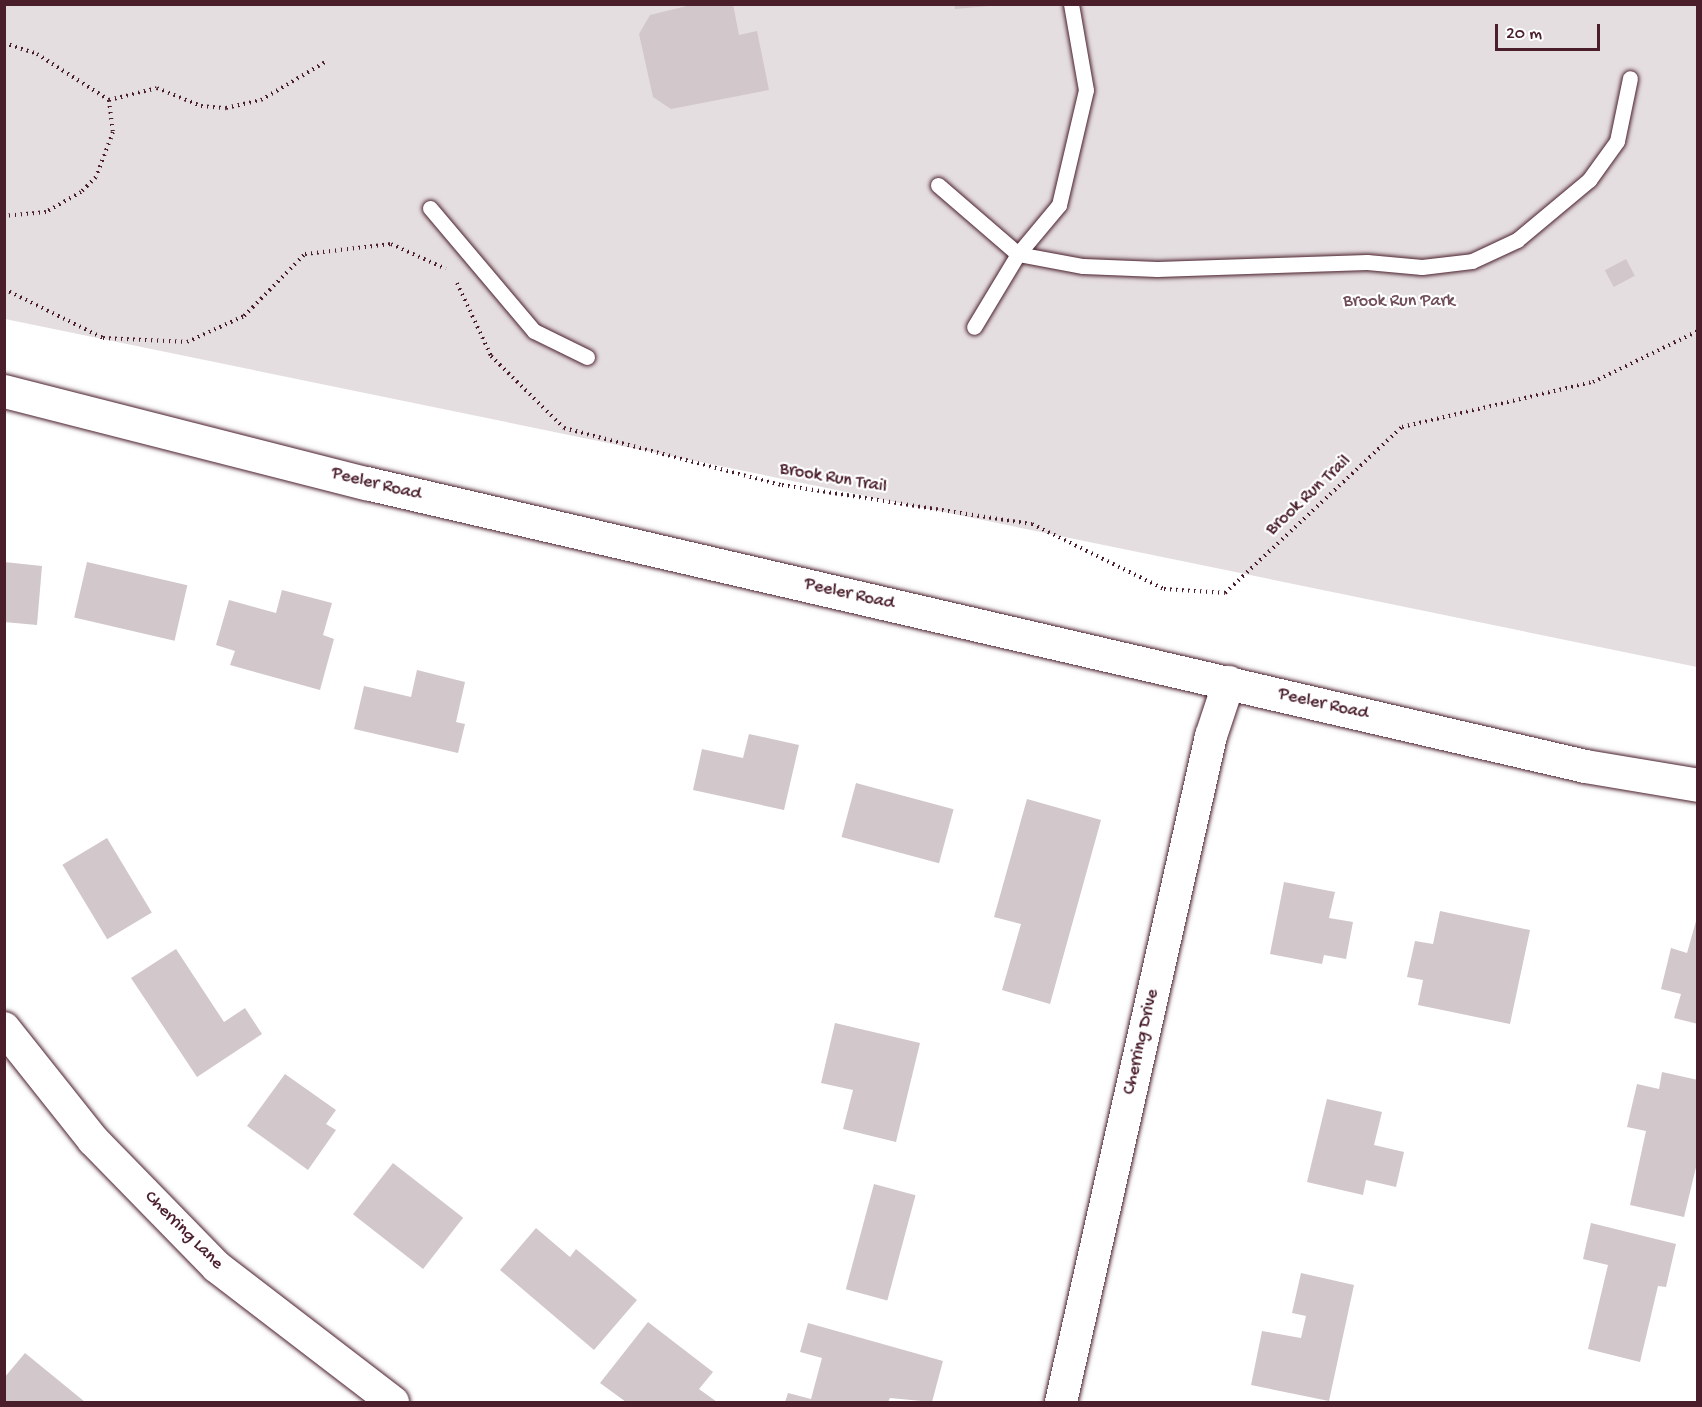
<!DOCTYPE html>
<html>
<head>
<meta charset="utf-8">
<style>
  body { margin:0 }
  #map { position:relative; width:1702px; height:1407px; overflow:hidden; background:#fff; font-family:"Gochi Hand",sans-serif }
  div>[style] { position:absolute }
  [style*='--x'] { left:calc(var(--x)*1px); top:calc(var(--y)*1px); width:calc(var(--w)*1px); rotate:calc(var(--a)*1deg) }
  .green>* { inset:0; background:#e5dee0 }
  .building>* { inset:0; background:#d2c7cb; transform-origin:0 0 }
  .path>* { height:4px; margin-top:-2px; transform-origin:0; background:repeating-linear-gradient(90deg,#4a1f2b 0 1.5px,transparent 0 6px) }
  .roads { filter:drop-shadow(0 0 2px #4a1f2b) drop-shadow(0 0 2px #4a1f2b) }
  .service>* { height:15px; margin:-7.5px; padding:0 7.5px; transform-origin:7.5px; border-radius:7.5px; background:#fff }
  .minor>* { height:32px; margin:-16px; padding:0 16px; transform-origin:16px; border-radius:16px; background:#fff }
  .tertiary>* { height:33px; margin:-16.5px; padding:0 16.5px; transform-origin:16.5px; border-radius:16.5px; background:#fff }
  span { translate:-50% -50%; white-space:nowrap; text-align:center; line-height:1.15; -webkit-text-stroke:4.5px #fff; paint-order:stroke }
  .park-label { font-size:18px; color:#714f58 }
  .street-label { font-size:18px; color:#4a1f2b }
  .frame { position:absolute; inset:0; border:6px solid #4a1f2b; pointer-events:none }
  .scale { position:absolute; left:1495px; top:24px; width:105px; height:27px; box-sizing:border-box; border:3px solid #4a1f2b; border-top:0; padding-left:8px; font-size:18px; line-height:21px; white-space:nowrap; color:#4a1f2b; -webkit-text-stroke:4px #fff; paint-order:stroke }
</style>
</head>
<body>
<div id="map">
  <div class="green">
    <div style="clip-path:polygon(5px 5px,1697px 5px,1697px 667px,5px 319px)"></div>
  </div>
  <div class="building">
    <div style="clip-path:polygon(695px 4px,733px 4px,739px 35px,757px 31px,769px 90px,671px 109px,653px 97px,639px 34px,650px 15px)"></div>
    <div style="clip-path:polygon(954px 4px,989px 4px,989px 6px,955px 9px)"></div>
    <div style="left:1626px;top:259px;width:19px;height:24px;rotate:62deg"></div>
    <div style="clip-path:polygon(4px 562px,42px 566px,37px 625px,4px 622px)"></div>
    <div style="left:87px;top:562px;width:103px;height:57px;rotate:13deg"></div>
    <div style="clip-path:polygon(282px 590px,332px 603px,323px 635px,334px 639px,320px 690px,230px 665px,235px 651px,216px 645px,229px 600px,276px 613px)"></div>
    <div style="clip-path:polygon(417px 670px,465px 682px,456px 722px,465px 724px,458px 753px,354px 729px,364px 686px,411px 697px)"></div>
    <div style="clip-path:polygon(749px 734px,799px 745px,784px 810px,693px 790px,702px 749px,743px 758px)"></div>
    <div style="left:856px;top:783px;width:101px;height:56px;rotate:15deg"></div>
    <div style="clip-path:polygon(1027px 799px,1101px 820px,1050px 1004px,1002px 990px,1021px 924px,994px 917px)"></div>
    <div style="left:107px;top:838px;width:87px;height:52px;rotate:59deg"></div>
    <div style="clip-path:polygon(1284px 882px,1335px 892px,1329px 918px,1353px 922px,1346px 959px,1324px 955px,1322px 964px,1270px 954px)"></div>
    <div style="clip-path:polygon(1440px 911px,1530px 930px,1510px 1024px,1418px 1005px,1423px 980px,1407px 977px,1415px 941px,1433px 944px)"></div>
    <div style="clip-path:polygon(1698px 914px,1698px 1024px,1674px 1018px,1681px 994px,1661px 989px,1671px 948px,1687px 953px)"></div>
    <div style="clip-path:polygon(176px 949px,224px 1022px,245px 1008px,262px 1034px,197px 1077px,131px 978px)"></div>
    <div style="clip-path:polygon(835px 1023px,920px 1043px,896px 1142px,843px 1129px,853px 1090px,821px 1083px)"></div>
    <div style="clip-path:polygon(1662px 1072px,1698px 1080px,1698px 1159px,1684px 1217px,1630px 1205px,1646px 1131px,1627px 1127px,1637px 1084px,1659px 1089px)"></div>
    <div style="clip-path:polygon(285px 1074px,336px 1110px,326px 1124px,336px 1130px,308px 1170px,247px 1126px)"></div>
    <div style="clip-path:polygon(1327px 1099px,1382px 1112px,1374px 1145px,1404px 1152px,1396px 1187px,1366px 1180px,1363px 1195px,1307px 1182px)"></div>
    <div style="left:393px;top:1163px;width:89px;height:65px;rotate:38deg"></div>
    <div style="left:874px;top:1184px;width:43px;height:109px;rotate:15deg"></div>
    <div style="clip-path:polygon(1591px 1223px,1676px 1244px,1666px 1287px,1658px 1286px,1640px 1362px,1588px 1349px,1608px 1265px,1583px 1259px)"></div>
    <div style="clip-path:polygon(536px 1228px,570px 1257px,576px 1249px,637px 1300px,594px 1350px,500px 1270px)"></div>
    <div style="clip-path:polygon(1301px 1273px,1354px 1285px,1329px 1401px,1251px 1385px,1262px 1331px,1301px 1338px,1306px 1316px,1292px 1313px)"></div>
    <div style="clip-path:polygon(648px 1322px,713px 1372px,699px 1389px,717px 1402px,626px 1402px,600px 1383px)"></div>
    <div style="clip-path:polygon(808px 1323px,943px 1361px,932px 1402px,890px 1398px,888px 1402px,785px 1402px,788px 1393px,811px 1399px,822px 1358px,800px 1352px)"></div>
    <div style="clip-path:polygon(25px 1353px,85px 1402px,4px 1402px,4px 1378px)"></div>
  </div>
  <div class="path">
    <div style="--x:4;--y:43;--w:35;--a:18"></div>
    <div style="--x:37;--y:54;--w:85;--a:32.6"></div>
    <div style="--x:109;--y:100;--w:32;--a:83"></div>
    <div style="--x:113;--y:132;--w:48;--a:110.7"></div>
    <div style="--x:96;--y:177;--w:21;--a:135"></div>
    <div style="--x:81;--y:192;--w:40;--a:150.3"></div>
    <div style="--x:46;--y:212;--w:42;--a:174.6"></div>
    <div style="--x:109;--y:100;--w:49;--a:-14"></div>
    <div style="--x:157;--y:88;--w:48;--a:22.2"></div>
    <div style="--x:201;--y:106;--w:25;--a:5"></div>
    <div style="--x:226;--y:108;--w:36;--a:-13"></div>
    <div style="--x:261;--y:100;--w:77;--a:-30.6"></div>
    <div style="--x:457;--y:283;--w:81;--a:65"></div>
    <div style="--x:491;--y:356;--w:103;--a:44.6"></div>
    <div style="--x:564;--y:428;--w:225;--a:14.7"></div>
    <div style="--x:782;--y:485;--w:253;--a:8.9"></div>
    <div style="--x:1032;--y:524;--w:147;--a:26.2"></div>
    <div style="--x:1164;--y:589;--w:61;--a:3.8"></div>
    <div style="--x:1225;--y:593;--w:243;--a:-43.2"></div>
    <div style="--x:1402;--y:427;--w:196;--a:-13.3"></div>
    <div style="--x:1593;--y:382;--w:117;--a:-25.9"></div>
    <div style="--x:4;--y:289;--w:110;--a:26.3"></div>
    <div style="--x:103;--y:338;--w:84;--a:2.7"></div>
    <div style="--x:187;--y:342;--w:63;--a:-24.5"></div>
    <div style="--x:244;--y:316;--w:87;--a:-45.5"></div>
    <div style="--x:305;--y:254;--w:87;--a:-6.6"></div>
    <div style="--x:391;--y:244;--w:60;--a:24.4"></div>
  </div>
  <div class="roads">
    <div class="service">
      <div style="--x:938;--y:185;--w:106;--a:40.8"></div>
      <div style="--x:1018;--y:254;--w:85;--a:121.1"></div>
      <div style="--x:430;--y:208;--w:161;--a:49.8"></div>
      <div style="--x:534;--y:331;--w:59;--a:26.1"></div>
      <div style="--x:1018;--y:254;--w:66;--a:10.5"></div>
      <div style="--x:1083;--y:266;--w:74;--a:2.3"></div>
      <div style="--x:1157;--y:269;--w:210;--a:-1.9"></div>
      <div style="--x:1367;--y:262;--w:55;--a:5.2"></div>
      <div style="--x:1422;--y:267;--w:50;--a:-6.8"></div>
      <div style="--x:1472;--y:261;--w:50;--a:-25"></div>
      <div style="--x:1517;--y:240;--w:94;--a:-39.8"></div>
      <div style="--x:1589;--y:180;--w:48;--a:-54.3"></div>
      <div style="--x:1617;--y:141;--w:64;--a:-78.3"></div>
      <div style="--x:1018;--y:254;--w:64;--a:-50.1"></div>
      <div style="--x:1059;--y:205;--w:118;--a:-76.8"></div>
      <div style="--x:1086;--y:90;--w:87;--a:-99.9"></div>
    </div>
    <div class="minor">
      <div style="--x:4;--y:1028;--w:143;--a:51.5"></div>
      <div style="--x:93;--y:1140;--w:177;--a:45.7"></div>
      <div style="--x:217;--y:1267;--w:222;--a:37.5"></div>
      <div style="--x:1061;--y:1402;--w:683;--a:-77.31"></div>
      <div style="--x:1211;--y:736;--w:57;--a:-71.6"></div>
    </div>
    <div class="tertiary">
      <div style="--x:4;--y:391;--w:374;--a:14.3"></div>
      <div style="--x:366;--y:483;--w:1251;--a:13.07"></div>
      <div style="--x:1585;--y:766;--w:115;--a:9.5"></div>
    </div>
  </div>
  <div class="park-label">
    <span style="left:1399px;top:302px">Brook Run Park</span>
  </div>
  <div class="street-label">
    <span style="left:833px;top:479px;rotate:10deg">Brook Run Trail</span>
    <span style="left:376px;top:485px;rotate:14deg">Peeler Road</span>
    <span style="left:1309px;top:496px;rotate:-43deg">Brook Run Trail</span>
    <span style="left:849px;top:595px;rotate:13deg">Peeler Road</span>
    <span style="left:1323px;top:705px;rotate:13deg">Peeler Road</span>
    <span style="left:1142px;top:1042px;rotate:-77deg">Cherring Drive</span>
    <span style="left:183px;top:1231px;rotate:45deg">Cherring Lane</span>
  </div>
  <div class="frame"></div>
  <div class="scale">20 m</div>
</div>
</body>
</html>
